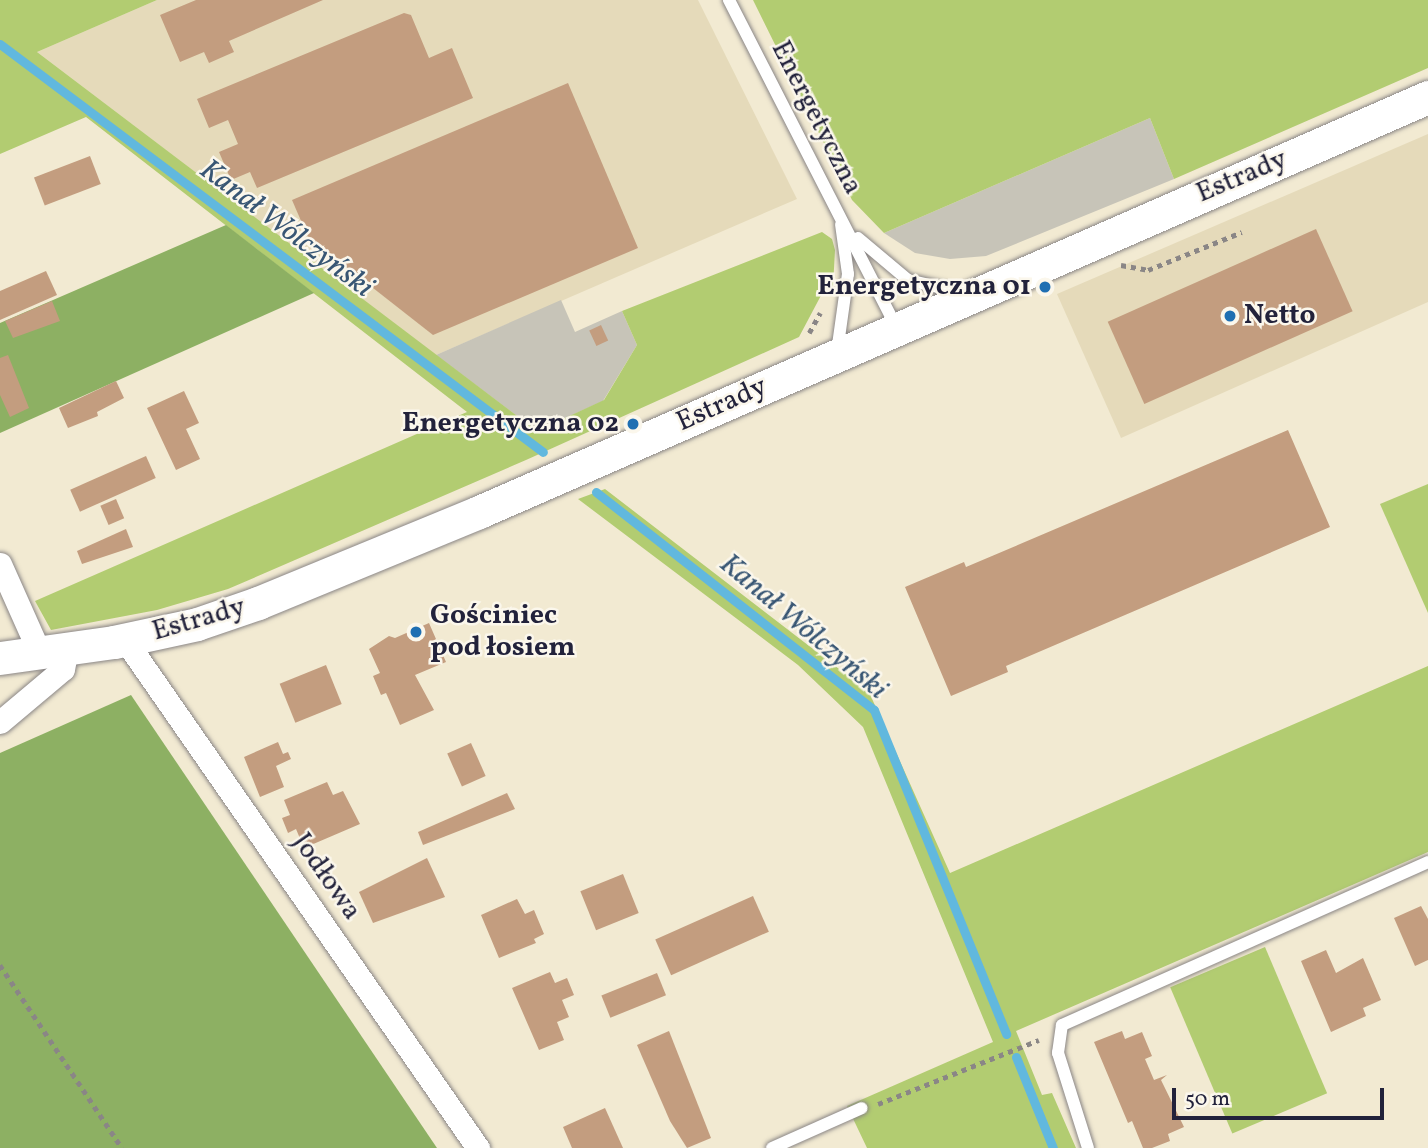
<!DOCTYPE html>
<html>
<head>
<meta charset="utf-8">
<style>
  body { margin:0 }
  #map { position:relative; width:1428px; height:1148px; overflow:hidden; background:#f2ead2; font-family:Vollkorn,serif }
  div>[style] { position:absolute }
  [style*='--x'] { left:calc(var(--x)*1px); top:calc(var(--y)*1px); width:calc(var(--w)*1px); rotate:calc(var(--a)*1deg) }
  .built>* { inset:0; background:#e5daba }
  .industrial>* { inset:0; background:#c7c4b8 }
  .green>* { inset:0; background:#b2cc71; transform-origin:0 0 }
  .forest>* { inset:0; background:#8db063 }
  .stream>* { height:9px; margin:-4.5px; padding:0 4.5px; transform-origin:4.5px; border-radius:4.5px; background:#61b8de }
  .building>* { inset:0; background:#c39d7f; transform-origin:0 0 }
  .path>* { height:4.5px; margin-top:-2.25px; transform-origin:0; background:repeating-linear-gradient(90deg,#8a8686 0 5px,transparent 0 10px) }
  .roads { filter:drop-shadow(0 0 2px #8a8686) drop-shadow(0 0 2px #8a8686) }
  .lane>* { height:12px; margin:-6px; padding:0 6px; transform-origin:6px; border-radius:6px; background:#fff }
  .street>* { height:23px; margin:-11.5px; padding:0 11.5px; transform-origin:11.5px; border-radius:11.5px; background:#fff }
  .secondary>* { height:33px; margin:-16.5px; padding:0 16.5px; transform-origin:16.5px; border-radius:16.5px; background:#fff }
  .dots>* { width:19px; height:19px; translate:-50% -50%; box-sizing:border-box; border:4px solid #fbf7ec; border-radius:50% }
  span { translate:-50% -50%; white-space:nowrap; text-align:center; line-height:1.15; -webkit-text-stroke:5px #fbf7ec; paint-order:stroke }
  .street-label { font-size:28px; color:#22223b }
  .poi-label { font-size:28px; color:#22223b; font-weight:700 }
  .right { translate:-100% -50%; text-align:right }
  .left { translate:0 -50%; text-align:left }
  .water-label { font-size:30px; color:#385674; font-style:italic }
  .scale { position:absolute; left:1172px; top:1088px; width:212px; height:32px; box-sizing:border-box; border:4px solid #22223b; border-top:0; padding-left:9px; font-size:21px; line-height:24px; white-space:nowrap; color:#22223b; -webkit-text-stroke:5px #fbf7ec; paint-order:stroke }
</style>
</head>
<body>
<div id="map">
  <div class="built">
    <div style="clip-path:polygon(157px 0,698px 0,797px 199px,436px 355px,37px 52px)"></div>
    <div style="clip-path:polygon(1428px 134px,1428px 302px,1121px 438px,1057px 294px)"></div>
  </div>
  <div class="industrial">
    <div style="clip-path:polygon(1150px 118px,1174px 179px,986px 256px,950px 259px,915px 253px,884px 233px)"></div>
    <div style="clip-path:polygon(561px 300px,575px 332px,622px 311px,637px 345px,603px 401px,537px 431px,436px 355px)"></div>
  </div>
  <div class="green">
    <div style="clip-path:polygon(0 0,157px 0,37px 52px,537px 431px,604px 400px,637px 345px,622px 311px,822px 232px,832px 239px,835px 250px,833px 287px,826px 286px,799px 337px,526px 460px,228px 589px,157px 610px,51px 630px,35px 601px,467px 412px,86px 117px,0 154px)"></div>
    <div style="clip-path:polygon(753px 0,1428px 0,1428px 68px,1174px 179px,1150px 118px,884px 233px,852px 200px)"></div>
    <div style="clip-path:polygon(1428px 484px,1428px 613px,1380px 504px)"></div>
    <div style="clip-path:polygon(605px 489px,869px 692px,950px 873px,1428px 666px,1428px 852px,1016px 1031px,1042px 1095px,1052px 1093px,1076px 1148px,867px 1148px,847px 1106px,993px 1042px,863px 727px,798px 665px,578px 499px)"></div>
    <div style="left:1265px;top:947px;width:159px;height:103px;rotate:67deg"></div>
  </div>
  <div class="forest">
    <div style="clip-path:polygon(226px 225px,314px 293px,0 433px,0 323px)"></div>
    <div style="clip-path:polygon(131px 695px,437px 1148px,0 1148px,0 753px)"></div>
  </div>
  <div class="stream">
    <div style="--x:0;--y:44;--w:679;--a:36.92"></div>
    <div style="--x:596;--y:492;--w:353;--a:38.1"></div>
    <div style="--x:874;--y:710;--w:350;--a:67.8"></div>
    <div style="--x:1016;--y:1057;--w:98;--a:67.9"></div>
  </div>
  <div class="building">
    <div style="clip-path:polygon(196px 0,323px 0,229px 41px,234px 52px,209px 63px,204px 52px,180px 62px,160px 15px)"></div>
    <div style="clip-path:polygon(404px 13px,411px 15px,429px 58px,452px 48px,473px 98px,257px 188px,250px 172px,231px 180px,219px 152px,238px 144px,228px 120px,209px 128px,197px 99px)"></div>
    <div style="clip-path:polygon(568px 83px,638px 248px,433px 335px,308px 237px,292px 200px)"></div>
    <div style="left:90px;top:156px;width:30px;height:60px;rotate:69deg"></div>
    <div style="left:1316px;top:229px;width:90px;height:228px;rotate:66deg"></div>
    <div style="clip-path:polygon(46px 271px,57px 295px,0 320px,0 291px)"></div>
    <div style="clip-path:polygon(52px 301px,60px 321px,13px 338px,5px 321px)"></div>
    <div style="left:601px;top:325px;width:17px;height:13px;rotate:65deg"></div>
    <div style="clip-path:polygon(8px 355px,29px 408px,10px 417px,0 395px,0 358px)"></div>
    <div style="clip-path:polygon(116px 381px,124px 398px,97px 412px,98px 416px,68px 428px,59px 408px)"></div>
    <div style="clip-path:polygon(184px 391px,199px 423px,186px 429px,200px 459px,176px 470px,147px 408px)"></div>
    <div style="clip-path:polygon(1288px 430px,1330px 527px,1006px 666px,1008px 672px,951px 696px,905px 587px,964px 562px,966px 567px)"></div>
    <div style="left:146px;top:456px;width:24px;height:83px;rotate:66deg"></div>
    <div style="left:116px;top:499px;width:21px;height:17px;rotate:67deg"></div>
    <div style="clip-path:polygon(126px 529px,133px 547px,82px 564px,77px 551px)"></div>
    <div style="clip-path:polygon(429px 623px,446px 662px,415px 675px,434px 710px,400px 725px,386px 693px,381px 695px,373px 676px,380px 673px,369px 649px,389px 636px,395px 638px)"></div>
    <div style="left:326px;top:665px;width:42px;height:50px;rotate:68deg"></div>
    <div style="clip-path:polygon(278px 742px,283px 754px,288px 752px,291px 759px,276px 766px,284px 787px,260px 797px,244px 757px)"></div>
    <div style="left:471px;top:743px;width:36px;height:26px;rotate:66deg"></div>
    <div style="clip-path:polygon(327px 782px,333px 795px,343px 791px,360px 824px,304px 848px,296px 829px,288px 833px,282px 818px,290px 815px,284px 800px)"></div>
    <div style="clip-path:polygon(507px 793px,515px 809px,423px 845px,418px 832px)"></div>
    <div style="clip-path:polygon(427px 858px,445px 897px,373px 923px,359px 892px)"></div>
    <div style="left:623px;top:874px;width:42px;height:46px;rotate:68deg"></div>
    <div style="left:753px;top:896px;width:39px;height:107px;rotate:66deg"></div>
    <div style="clip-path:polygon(517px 899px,525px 914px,534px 910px,544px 934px,534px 939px,536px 943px,499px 958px,481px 915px)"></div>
    <div style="clip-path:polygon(1421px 906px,1428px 919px,1428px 960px,1415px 966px,1394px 918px)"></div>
    <div style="clip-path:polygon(1326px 950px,1336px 973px,1363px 958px,1381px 1000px,1363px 1008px,1366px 1016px,1331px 1032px,1301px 961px)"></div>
    <div style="clip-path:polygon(550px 972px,555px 983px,567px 978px,574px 995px,562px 1000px,569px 1017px,557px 1022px,564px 1040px,539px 1050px,512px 988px)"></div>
    <div style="left:657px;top:973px;width:24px;height:60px;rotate:68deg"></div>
    <div style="clip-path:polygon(669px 1031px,711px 1138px,687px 1148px,670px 1121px,637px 1045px)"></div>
    <div style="clip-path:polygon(1122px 1031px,1125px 1039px,1142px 1032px,1152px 1056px,1145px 1059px,1154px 1080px,1167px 1075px,1161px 1080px,1184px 1127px,1168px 1134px,1170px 1141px,1152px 1148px,1143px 1148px,1132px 1121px,1128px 1123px,1094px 1042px)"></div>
    <div style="clip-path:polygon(605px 1108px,623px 1148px,572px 1148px,563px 1127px)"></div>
  </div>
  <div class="path">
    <div style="--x:1121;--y:265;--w:27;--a:10"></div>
    <div style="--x:1148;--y:270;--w:101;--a:-22"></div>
    <div style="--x:809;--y:333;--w:23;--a:-61"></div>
    <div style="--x:0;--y:965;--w:220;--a:56.3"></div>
    <div style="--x:878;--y:1104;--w:173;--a:-21.7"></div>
  </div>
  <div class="roads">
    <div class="lane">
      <div style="--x:729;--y:0;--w:367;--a:62.9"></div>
      <div style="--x:858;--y:238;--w:65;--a:40"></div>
      <div style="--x:908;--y:280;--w:52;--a:13.2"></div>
      <div style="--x:837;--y:352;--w:79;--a:-82"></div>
      <div style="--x:848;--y:274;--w:50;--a:-98"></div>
      <div style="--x:772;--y:1148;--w:98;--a:-24"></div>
      <div style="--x:1088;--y:1148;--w:100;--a:-107.5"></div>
      <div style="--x:1058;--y:1053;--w:28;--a:-82"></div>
      <div style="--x:1062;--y:1025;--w:401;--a:-24"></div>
    </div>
    <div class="street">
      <div style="--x:0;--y:564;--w:98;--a:66"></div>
      <div style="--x:125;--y:640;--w:619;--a:55.21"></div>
      <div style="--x:0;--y:722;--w:82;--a:-40.1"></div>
      <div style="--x:63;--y:669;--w:20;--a:-79"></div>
    </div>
    <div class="secondary">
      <div style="--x:0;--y:658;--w:115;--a:-8"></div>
      <div style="--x:114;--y:642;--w:85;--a:-12.2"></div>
      <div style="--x:197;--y:624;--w:65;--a:-19"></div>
      <div style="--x:258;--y:603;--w:239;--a:-22.4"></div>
      <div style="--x:479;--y:512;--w:1036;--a:-23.62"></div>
    </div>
  </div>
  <div class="dots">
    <div style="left:1045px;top:287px;background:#1f6fb2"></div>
    <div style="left:1230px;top:316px;background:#1f6fb2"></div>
    <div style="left:633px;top:424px;background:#1f6fb2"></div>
    <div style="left:416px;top:632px;background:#1f6fb2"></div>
  </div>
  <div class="street-label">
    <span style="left:816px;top:118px;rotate:63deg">Energetyczna</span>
    <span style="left:1242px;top:177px;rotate:-23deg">Estrady</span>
    <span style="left:722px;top:405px;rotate:-24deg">Estrady</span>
    <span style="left:199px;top:620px;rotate:-16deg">Estrady</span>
    <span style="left:326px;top:877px;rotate:55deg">Jodłowa</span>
  </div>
  <div class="poi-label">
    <span class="right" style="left:1031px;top:287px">Energetyczna 01</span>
    <span class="left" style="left:1244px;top:316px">Netto</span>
    <span class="right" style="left:619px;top:424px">Energetyczna 02</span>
    <span class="left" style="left:430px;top:632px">Gościniec<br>pod łosiem</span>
  </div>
  <div class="water-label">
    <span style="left:286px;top:229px;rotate:37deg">Kanał Wólczyński</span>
    <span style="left:803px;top:627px;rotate:40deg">Kanał Wólczyński</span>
  </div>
  <div class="scale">50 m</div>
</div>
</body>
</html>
